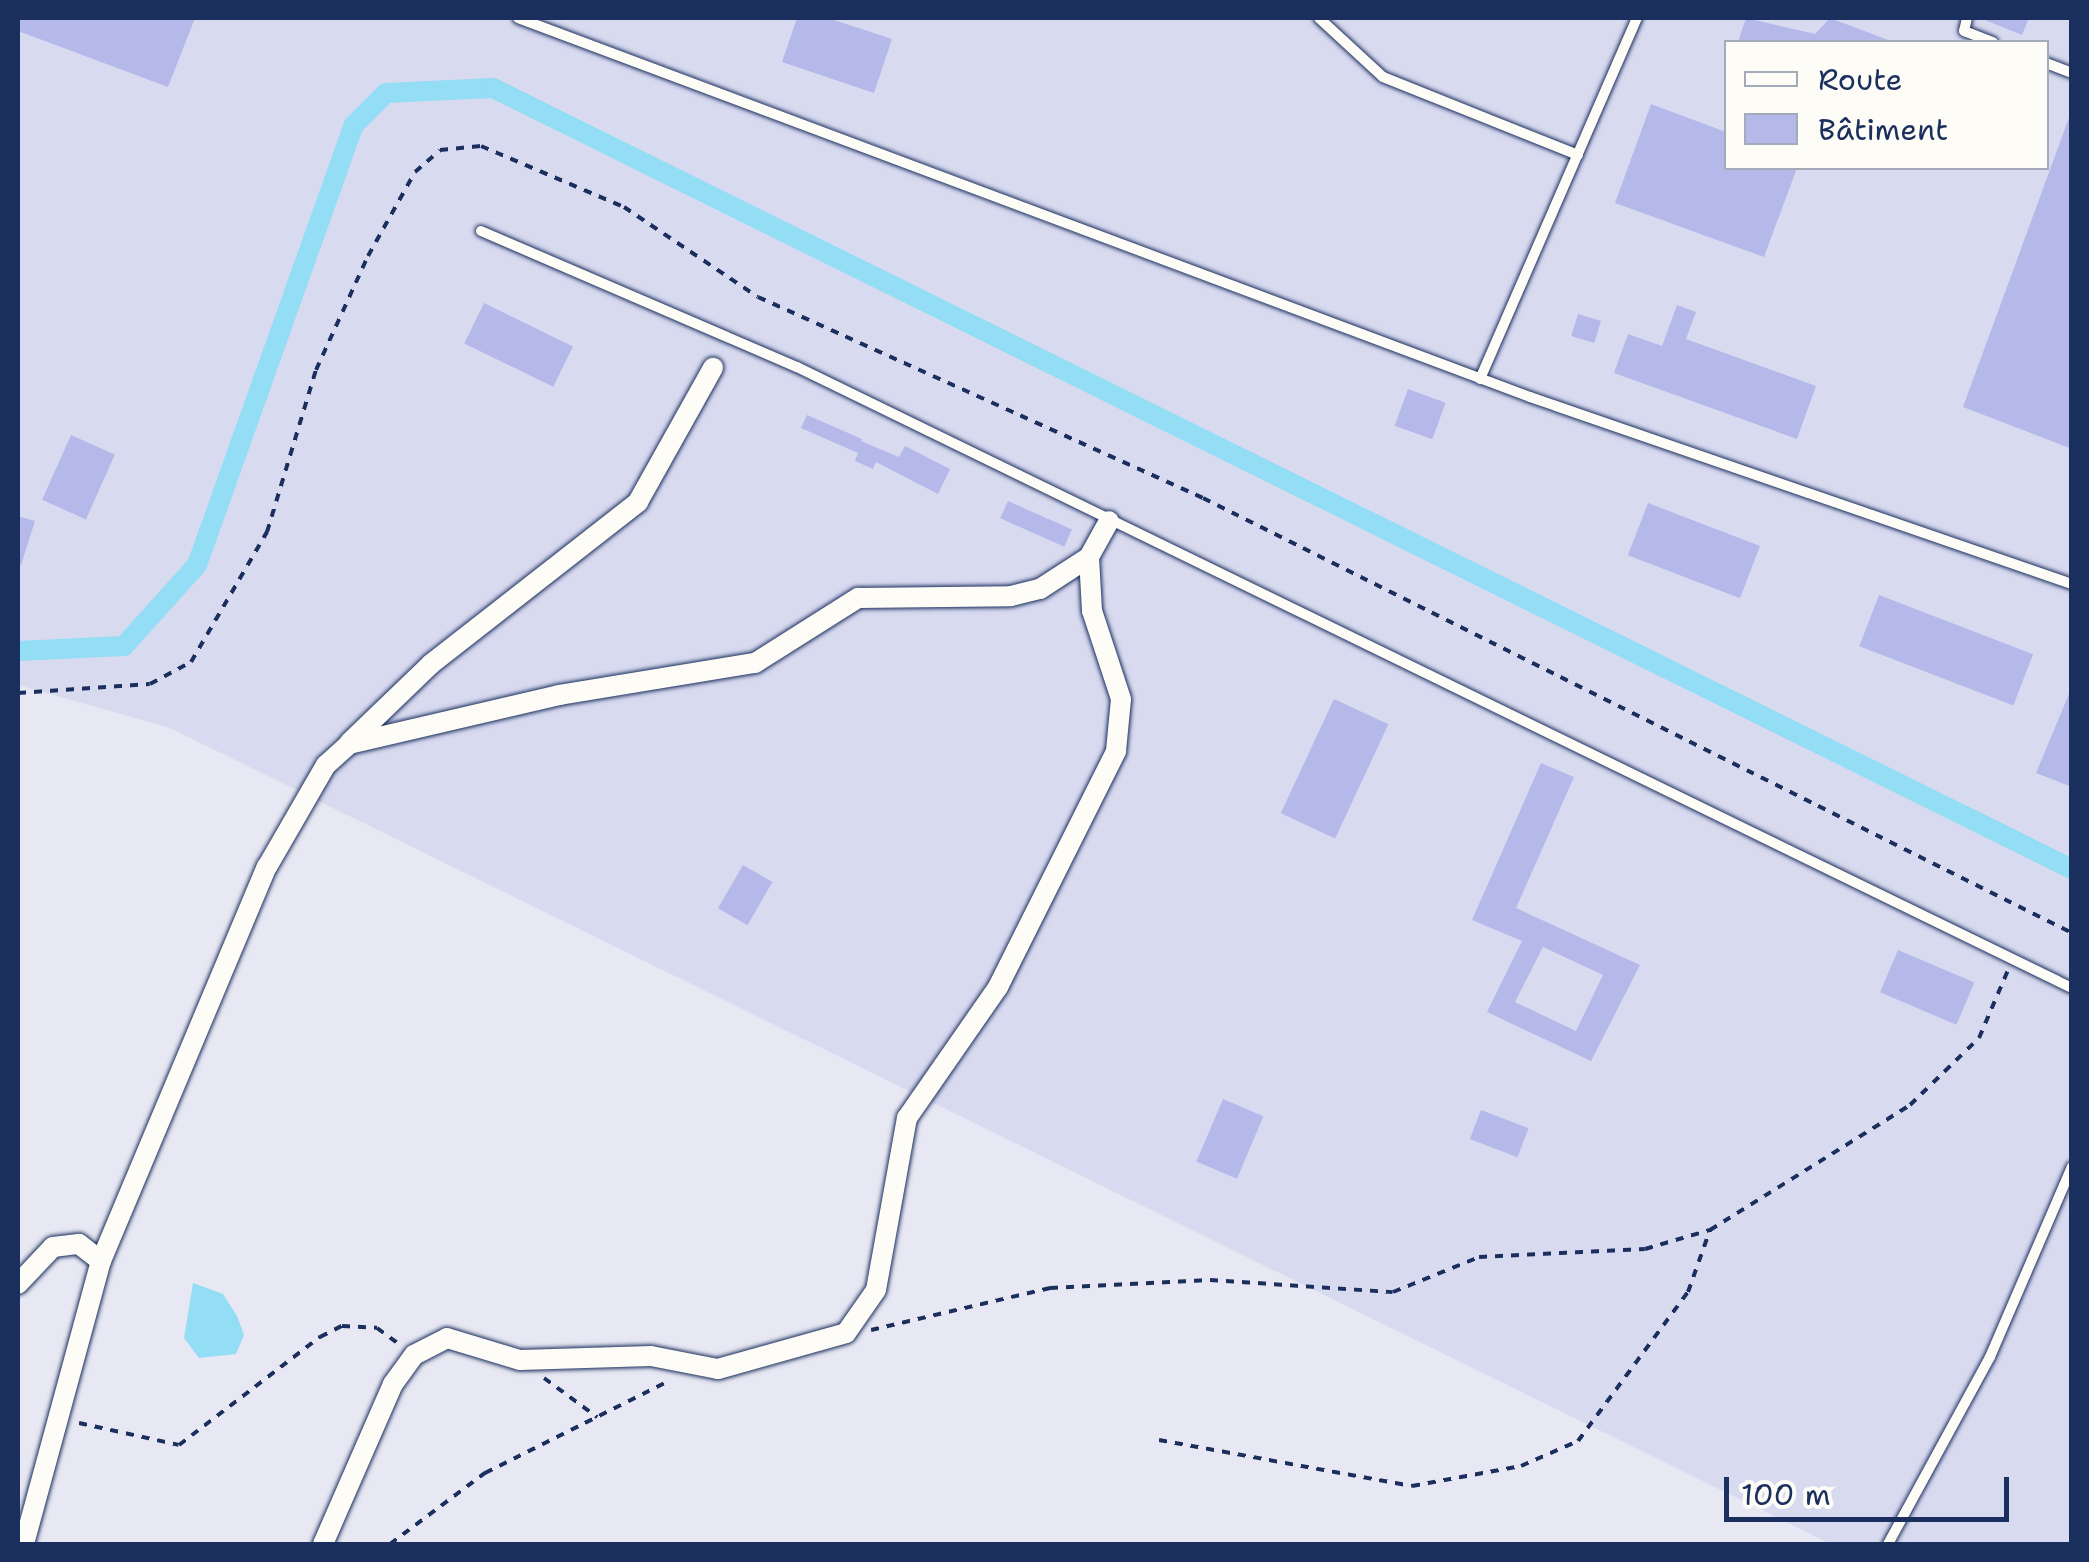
<!DOCTYPE html>
<html>
<head>
<meta charset="utf-8">
<style>
  body { margin:0 }
  #map { position:relative; width:2089px; height:1562px; overflow:hidden; background:#e7e8f3; font-family:"Shantell Sans",sans-serif }
  div>[style] { position:absolute }
  [style*='--x'] { left:calc(var(--x)*1px); top:calc(var(--y)*1px); width:calc(var(--w)*1px); rotate:calc(var(--a)*1deg) }
  .built>* { inset:0; background:#d8daf0 }
  .water>* { inset:0; background:#93ddf5 }
  .canal>* { height:20px; margin:-10px; padding:0 10px; transform-origin:10px; border-radius:10px; background:#93ddf5 }
  .building>* { inset:0; background:#b5b9ea; transform-origin:0 0 }
  .path>* { height:4px; margin-top:-2px; transform-origin:0; background:repeating-linear-gradient(90deg,#1b2f5e 0 8px,transparent 0 16px) }
  .roads { filter:drop-shadow(0 0 2px #1b2f5e) drop-shadow(0 0 2px #1b2f5e) }
  .service>* { height:10px; margin:-5px; padding:0 5px; transform-origin:5px; border-radius:5px; background:#fdfcf7 }
  .minor>* { height:20px; margin:-10px; padding:0 10px; transform-origin:10px; border-radius:10px; background:#fdfcf7 }
  span { translate:-50% -50%; white-space:nowrap; text-align:center; line-height:1.15; -webkit-text-stroke:9px #fdfcf7; paint-order:stroke }
  .frame { position:absolute; inset:0; border:20px solid #1b2f5e; pointer-events:none }
  .legend { position:absolute; left:1724px; top:40px; width:325px; height:130px; box-sizing:border-box; background:#fdfcf7; border:2px solid #a3aaba; margin:0; padding:12px 18px; list-style:none; font-size:30px; color:#1b2f5e }
  .legend li { display:flex; align-items:center; gap:20px; height:50px }
  .legend b { width:50px; border:2px solid #a3aaba }
  .scale { position:absolute; left:1724px; top:1477px; width:285px; height:45px; box-sizing:border-box; border:5px solid #1b2f5e; border-top:0; padding-left:12px; font-size:30px; line-height:35px; white-space:nowrap; color:#1b2f5e; -webkit-text-stroke:8px #fdfcf7; paint-order:stroke }
</style>
</head>
<body>
<div id="map">
  <div class="built">
    <div style="clip-path:polygon(evenodd,18px 18px,2071px 18px,2071px 1544px,1831px 1544px,170px 728px,18px 685px,18px 18px,1726px 42px,2046px 42px,2046px 168px,1726px 168px,1726px 42px)"></div>
  </div>
  <div class="water">
    <div style="clip-path:polygon(193px 1283px,223px 1294px,237px 1316px,244px 1335px,236px 1354px,199px 1358px,184px 1338px)"></div>
  </div>
  <div class="canal">
    <div style="--x:18;--y:651;--w:106;--a:-2.7"></div>
    <div style="--x:124;--y:646;--w:109;--a:-48"></div>
    <div style="--x:197;--y:565;--w:467;--a:-70.4"></div>
    <div style="--x:354;--y:125;--w:45;--a:-45"></div>
    <div style="--x:386;--y:93;--w:107;--a:-2.7"></div>
    <div style="--x:493;--y:88;--w:1762;--a:26.32"></div>
  </div>
  <div class="building">
    <div style="clip-path:polygon(18px 18px,195px 18px,168px 87px,18px 31px)"></div>
    <div style="clip-path:polygon(797px 18px,828px 18px,892px 39px,874px 93px,782px 62px)"></div>
    <div style="clip-path:polygon(1746px 18px,1815px 34px,1830px 18px,1891px 41px,1738px 42px)"></div>
    <div style="clip-path:polygon(1980px 18px,2029px 18px,2022px 35px)"></div>
    <div style="clip-path:polygon(1651px 104px,1726px 132px,1726px 168px,1797px 168px,1764px 257px,1615px 203px)"></div>
    <div style="clip-path:polygon(2070px 115px,2072px 115px,2072px 449px,1963px 407px)"></div>
    <div style="left:484px;top:303px;width:99px;height:45px;rotate:26deg"></div>
    <div style="clip-path:polygon(1677px 305px,1696px 312px,1686px 339px,1816px 386px,1797px 439px,1614px 373px,1628px 334px,1662px 346px)"></div>
    <div style="left:1578px;top:314px;width:24px;height:23px;rotate:17deg"></div>
    <div style="left:1408px;top:389px;width:40px;height:39px;rotate:20deg"></div>
    <div style="clip-path:polygon(807px 415px,862px 439px,858px 447px,861px 441px,899px 457px,905px 446px,950px 469px,938px 494px,876px 462px,873px 469px,855px 461px,858px 453px,801px 428px)"></div>
    <div style="left:71px;top:435px;width:48px;height:71px;rotate:24deg"></div>
    <div style="left:1008px;top:501px;width:70px;height:19px;rotate:24deg"></div>
    <div style="left:1648px;top:503px;width:120px;height:56px;rotate:21deg"></div>
    <div style="clip-path:polygon(18px 516px,35px 521px,21px 565px,18px 564px)"></div>
    <div style="left:1879px;top:595px;width:165px;height:55px;rotate:21deg"></div>
    <div style="clip-path:polygon(2071px 689px,2072px 689px,2072px 787px,2036px 773px)"></div>
    <div style="left:1334px;top:699px;width:60px;height:126px;rotate:25deg"></div>
    <div style="clip-path:polygon(evenodd,1541px 763px,1574px 777px,1516px 908px,1640px 965px,1591px 1061px,1487px 1012px,1522px 941px,1472px 920px,1541px 763px,1543px 947px,1603px 975px,1576px 1031px,1515px 1002px,1543px 947px)"></div>
    <div style="left:743px;top:865px;width:34px;height:50px;rotate:30deg"></div>
    <div style="left:1898px;top:950px;width:83px;height:46px;rotate:23deg"></div>
    <div style="left:1223px;top:1099px;width:44px;height:68px;rotate:23deg"></div>
    <div style="left:1481px;top:1110px;width:51px;height:31px;rotate:21deg"></div>
  </div>
  <div class="path">
    <div style="--x:18;--y:693;--w:132;--a:-3.9"></div>
    <div style="--x:150;--y:684;--w:47;--a:-28.2"></div>
    <div style="--x:191;--y:662;--w:151;--a:-59.7"></div>
    <div style="--x:267;--y:532;--w:169;--a:-73.2"></div>
    <div style="--x:316;--y:370;--w:125;--a:-65.5"></div>
    <div style="--x:368;--y:256;--w:96;--a:-60.8"></div>
    <div style="--x:415;--y:172;--w:33;--a:-41"></div>
    <div style="--x:440;--y:150;--w:41;--a:-5.6"></div>
    <div style="--x:481;--y:146;--w:155;--a:23.1"></div>
    <div style="--x:624;--y:207;--w:161;--a:33.9"></div>
    <div style="--x:758;--y:297;--w:488;--a:24.3"></div>
    <div style="--x:1203;--y:498;--w:972;--a:26.59"></div>
    <div style="--x:871;--y:1330;--w:184;--a:-13.2"></div>
    <div style="--x:1050;--y:1288;--w:160;--a:-2.9"></div>
    <div style="--x:1210;--y:1280;--w:183;--a:3.8"></div>
    <div style="--x:1393;--y:1292;--w:93;--a:-22.1"></div>
    <div style="--x:1479;--y:1257;--w:166;--a:-2.8"></div>
    <div style="--x:1645;--y:1249;--w:68;--a:-16.3"></div>
    <div style="--x:1710;--y:1230;--w:236;--a:-32"></div>
    <div style="--x:1910;--y:1105;--w:96;--a:-44.2"></div>
    <div style="--x:1979;--y:1038;--w:74;--a:-66.9"></div>
    <div style="--x:544;--y:1378;--w:66;--a:36.3"></div>
    <div style="--x:79;--y:1423;--w:102;--a:12.4"></div>
    <div style="--x:179;--y:1445;--w:178;--a:-37.5"></div>
    <div style="--x:320;--y:1337;--w:25;--a:-27"></div>
    <div style="--x:342;--y:1326;--w:35;--a:3"></div>
    <div style="--x:377;--y:1328;--w:26;--a:36"></div>
    <div style="--x:1159;--y:1440;--w:257;--a:10.3"></div>
    <div style="--x:1412;--y:1486;--w:111;--a:-10.4"></div>
    <div style="--x:1521;--y:1466;--w:62;--a:-23.7"></div>
    <div style="--x:1578;--y:1441;--w:185;--a:-53.6"></div>
    <div style="--x:1688;--y:1292;--w:66;--a:-70.5"></div>
    <div style="--x:390;--y:1544;--w:119;--a:-36.8"></div>
    <div style="--x:485;--y:1473;--w:206;--a:-26.6"></div>
  </div>
  <div class="roads">
    <div class="service">
      <div style="--x:518;--y:18;--w:1081;--a:20.53"></div>
      <div style="--x:1530;--y:397;--w:573;--a:19.04"></div>
      <div style="--x:1319;--y:18;--w:87;--a:42.7"></div>
      <div style="--x:1383;--y:77;--w:210;--a:21.8"></div>
      <div style="--x:1967;--y:18;--w:13;--a:103"></div>
      <div style="--x:1964;--y:31;--w:31;--a:21"></div>
      <div style="--x:2046;--y:63;--w:28;--a:21"></div>
      <div style="--x:481;--y:231;--w:344;--a:23.3"></div>
      <div style="--x:797;--y:367;--w:1418;--a:25.97"></div>
      <div style="--x:1480;--y:379;--w:394;--a:-66.5"></div>
      <div style="--x:1888;--y:1544;--w:213;--a:-61.4"></div>
      <div style="--x:1990;--y:1357;--w:207;--a:-66.7"></div>
    </div>
    <div class="minor">
      <div style="--x:350;--y:742;--w:112;--a:-43.9"></div>
      <div style="--x:431;--y:664;--w:263;--a:-38"></div>
      <div style="--x:638;--y:502;--w:154;--a:-60.8"></div>
      <div style="--x:18;--y:1284;--w:51;--a:-46.6"></div>
      <div style="--x:53;--y:1247;--w:26;--a:-7"></div>
      <div style="--x:79;--y:1244;--w:28;--a:38"></div>
      <div style="--x:24;--y:1544;--w:293;--a:-74.8"></div>
      <div style="--x:101;--y:1261;--w:428;--a:-67.2"></div>
      <div style="--x:267;--y:867;--w:118;--a:-60"></div>
      <div style="--x:326;--y:765;--w:31;--a:-42"></div>
      <div style="--x:349;--y:744;--w:216;--a:-13.1"></div>
      <div style="--x:559;--y:695;--w:199;--a:-9.3"></div>
      <div style="--x:755;--y:663;--w:122;--a:-32.3"></div>
      <div style="--x:858;--y:598;--w:153;--a:-0.7"></div>
      <div style="--x:1011;--y:596;--w:30;--a:-14"></div>
      <div style="--x:1040;--y:589;--w:59;--a:-33.1"></div>
      <div style="--x:323;--y:1544;--w:175;--a:-66.4"></div>
      <div style="--x:393;--y:1384;--w:36;--a:-54"></div>
      <div style="--x:414;--y:1355;--w:37;--a:-27"></div>
      <div style="--x:447;--y:1338;--w:76;--a:16.8"></div>
      <div style="--x:520;--y:1360;--w:131;--a:-1.7"></div>
      <div style="--x:651;--y:1356;--w:68;--a:11"></div>
      <div style="--x:718;--y:1369;--w:133;--a:-15.7"></div>
      <div style="--x:846;--y:1333;--w:52;--a:-55.1"></div>
      <div style="--x:876;--y:1290;--w:175;--a:-79.8"></div>
      <div style="--x:907;--y:1118;--w:160;--a:-55.2"></div>
      <div style="--x:998;--y:987;--w:264;--a:-63.4"></div>
      <div style="--x:1116;--y:751;--w:52;--a:-84.5"></div>
      <div style="--x:1121;--y:699;--w:93;--a:-108.2"></div>
      <div style="--x:1092;--y:611;--w:54;--a:-93.2"></div>
      <div style="--x:1089;--y:557;--w:41;--a:-60.9"></div>
    </div>
  </div>
  <div class="frame"></div>
  <ul class="legend">
  <li><b style="height:12px;background:#fdfcf7"></b>Route</li>
  <li><b style="height:28px;background:#b5b9ea"></b>Bâtiment</li>
  </ul>
  <div class="scale">100 m</div>
</div>
</body>
</html>
